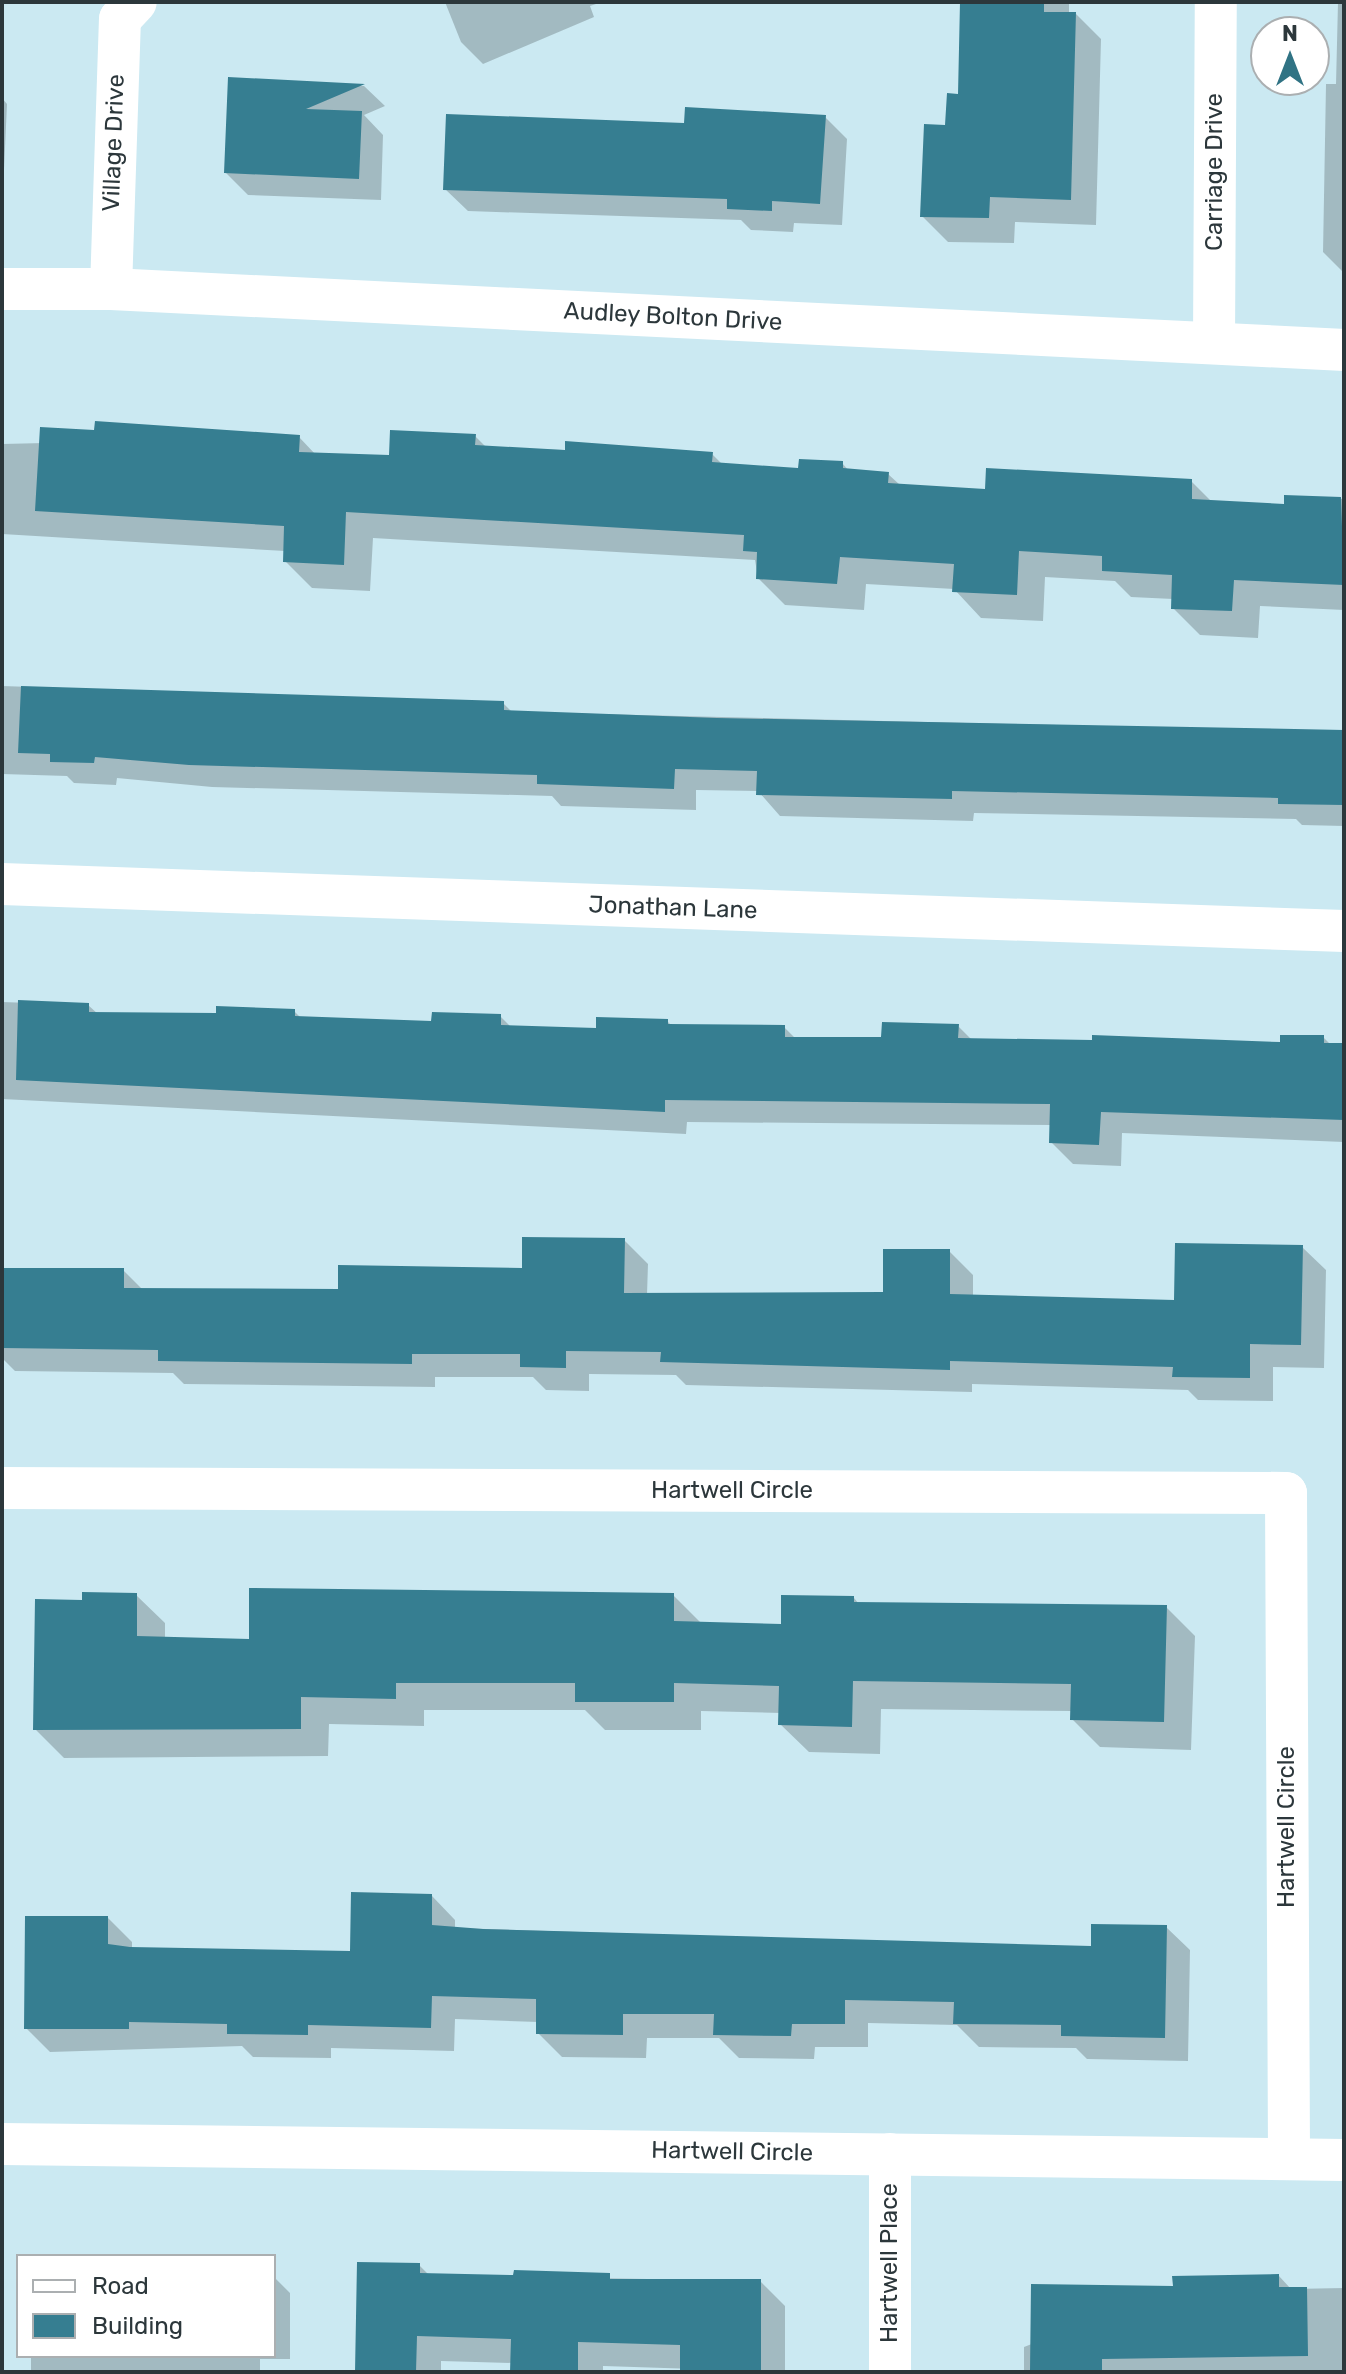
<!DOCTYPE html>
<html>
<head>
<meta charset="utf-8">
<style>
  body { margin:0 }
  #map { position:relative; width:1346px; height:2374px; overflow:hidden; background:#cbe9f2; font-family:Rubik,sans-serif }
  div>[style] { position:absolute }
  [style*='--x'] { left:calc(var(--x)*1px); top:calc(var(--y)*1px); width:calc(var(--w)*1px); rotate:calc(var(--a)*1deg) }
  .shadow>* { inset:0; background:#0003 }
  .building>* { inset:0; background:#367e91 }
  .street>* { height:42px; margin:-21px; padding:0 21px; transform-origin:21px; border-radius:21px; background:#fff }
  span { translate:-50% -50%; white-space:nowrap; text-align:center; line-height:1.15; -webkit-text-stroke:8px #fff; paint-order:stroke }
  .street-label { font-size:24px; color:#2c373b }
  .frame { position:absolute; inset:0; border:4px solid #2c373b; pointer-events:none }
  .legend { position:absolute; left:16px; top:2254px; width:260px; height:104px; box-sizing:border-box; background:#fff; border:2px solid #abafb1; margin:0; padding:10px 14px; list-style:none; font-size:24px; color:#2c373b }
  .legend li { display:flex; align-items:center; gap:16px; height:40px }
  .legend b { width:40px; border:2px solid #abafb1 }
  .north { position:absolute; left:1250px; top:16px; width:80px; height:80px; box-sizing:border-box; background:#fff; border:2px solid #abafb1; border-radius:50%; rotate:0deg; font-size:22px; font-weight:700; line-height:32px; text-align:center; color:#2c373b }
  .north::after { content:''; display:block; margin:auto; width:28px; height:36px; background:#307384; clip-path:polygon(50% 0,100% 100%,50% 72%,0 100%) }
</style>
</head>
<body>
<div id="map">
  <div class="shadow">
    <div style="clip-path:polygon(445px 2px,602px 2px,590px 6px,594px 17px,483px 64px,461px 42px)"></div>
    <div style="clip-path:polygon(962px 2px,1069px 2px,1069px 14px,1076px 14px,1101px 39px,1096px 225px,1015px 222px,1014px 243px,948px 242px,922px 216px,960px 96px)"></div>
    <div style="clip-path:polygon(1338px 2px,1344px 2px,1344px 273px,1323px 252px,1326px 84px,1336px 84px)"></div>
    <div style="clip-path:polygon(230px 79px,364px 86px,385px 106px,364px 115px,383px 135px,381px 200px,248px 195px,226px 173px)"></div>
    <div style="clip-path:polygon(2px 98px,7px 104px,3px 192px,2px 192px)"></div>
    <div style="clip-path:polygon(825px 117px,847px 139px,842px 225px,794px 223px,793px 232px,751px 230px,741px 220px,468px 211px,445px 189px,686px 125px)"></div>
    <div style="clip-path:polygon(475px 436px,487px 448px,712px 454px,723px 465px,800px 471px,842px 463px,849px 471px,888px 474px,900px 485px,987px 491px,1191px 481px,1212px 502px,1286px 507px,1286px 497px,1344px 499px,1344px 610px,1260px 606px,1258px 638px,1200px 635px,1173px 608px,1173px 599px,1131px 597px,1115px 581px,1045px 577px,1043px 621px,981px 618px,954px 589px,866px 584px,864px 610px,785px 605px,758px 578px,755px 560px,373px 538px,370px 591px,312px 588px,285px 561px,285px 551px,2px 534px,2px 444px,299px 437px,316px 455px,391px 458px)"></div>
    <div style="clip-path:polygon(2px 686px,503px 703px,512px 712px,1344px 732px,1344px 826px,1302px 825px,1296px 819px,974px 813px,973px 821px,780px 816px,758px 791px,696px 790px,696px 810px,561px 806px,552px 796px,212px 787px,117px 778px,116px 785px,74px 783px,67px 776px,2px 774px)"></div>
    <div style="clip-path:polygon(2px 1002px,88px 1005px,98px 1014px,187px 1016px,294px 1011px,301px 1018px,433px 1023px,500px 1016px,511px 1027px,598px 1030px,667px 1021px,672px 1026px,784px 1027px,796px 1039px,883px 1039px,958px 1026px,972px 1040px,1282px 1044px,1323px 1037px,1331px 1045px,1344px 1045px,1344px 1142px,1122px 1133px,1121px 1166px,1073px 1164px,1051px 1142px,1052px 1125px,687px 1122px,686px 1134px,2px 1099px)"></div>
    <div style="clip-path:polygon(624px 1240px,648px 1264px,647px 1295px,885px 1294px,949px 1251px,973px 1275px,973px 1296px,1176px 1302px,1302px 1247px,1326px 1270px,1324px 1368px,1273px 1367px,1273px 1401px,1198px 1400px,1188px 1390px,972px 1384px,972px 1392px,686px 1385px,676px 1375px,589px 1374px,589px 1391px,546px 1390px,533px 1377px,435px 1377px,435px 1387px,184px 1384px,173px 1373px,15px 1371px,2px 1358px,2px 1269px,123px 1270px,143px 1290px,340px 1291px,524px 1270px)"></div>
    <div style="clip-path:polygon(136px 1595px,165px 1623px,165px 1639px,251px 1641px,673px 1595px,702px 1624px,783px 1626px,854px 1598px,859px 1604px,1166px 1607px,1195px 1636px,1191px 1750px,1100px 1747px,1072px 1719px,1072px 1711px,881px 1709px,880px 1754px,809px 1752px,780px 1724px,781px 1713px,701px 1711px,701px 1730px,605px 1730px,585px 1710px,424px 1710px,424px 1726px,329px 1724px,328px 1756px,64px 1758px,35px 1729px,84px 1602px)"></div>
    <div style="clip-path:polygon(432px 1896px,455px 1920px,455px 1928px,1093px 1948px,1166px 1927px,1190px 1950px,1188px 2061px,1087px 2059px,1076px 2048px,979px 2047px,957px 2025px,868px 2023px,868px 2047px,815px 2047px,814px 2059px,739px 2058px,719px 2038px,647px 2038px,646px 2058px,562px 2057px,538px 2033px,538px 2022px,455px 2019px,454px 2051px,331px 2048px,331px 2058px,253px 2057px,242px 2046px,50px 2052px,26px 2028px,108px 1918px,132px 1942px,132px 1949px,352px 1953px)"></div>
    <div style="clip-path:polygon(419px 2265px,429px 2275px,760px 2281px,785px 2306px,785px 2372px,603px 2366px,603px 2372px,512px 2372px,513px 2363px,441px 2361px,441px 2372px,357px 2372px)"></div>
    <div style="clip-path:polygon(1279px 2276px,1291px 2289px,1344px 2288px,1344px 2372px,1024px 2372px,1024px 2347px,1175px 2288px)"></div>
    <div style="clip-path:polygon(274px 2277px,290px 2293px,290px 2359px,260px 2359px,260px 2372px,31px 2372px,31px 2356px,274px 2356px)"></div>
  </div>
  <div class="building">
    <div style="clip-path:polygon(960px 2px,1044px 2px,1044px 12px,1076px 12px,1071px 200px,990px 197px,989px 218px,920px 217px,924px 124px,945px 125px,947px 93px,958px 94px)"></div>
    <div style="clip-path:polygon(228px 77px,365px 84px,306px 109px,362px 111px,359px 179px,224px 173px)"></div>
    <div style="clip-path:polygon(685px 107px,826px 115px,820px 204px,772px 201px,772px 211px,727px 209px,727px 199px,443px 190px,446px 114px,684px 123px)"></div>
    <div style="clip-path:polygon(95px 421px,300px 435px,299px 452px,389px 455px,390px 430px,476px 434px,475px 445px,565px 450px,565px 441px,713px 452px,712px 462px,798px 468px,799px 459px,843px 461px,843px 468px,889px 472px,888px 483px,985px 489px,986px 468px,1192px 479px,1192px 499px,1284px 504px,1284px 495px,1341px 497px,1344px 585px,1234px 580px,1232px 611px,1171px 609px,1172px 575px,1102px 571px,1102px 556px,1019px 551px,1017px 595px,952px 592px,954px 564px,840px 557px,837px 584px,756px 579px,757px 552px,743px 551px,744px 535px,346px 512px,344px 565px,283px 562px,284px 526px,35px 511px,40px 427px,94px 430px)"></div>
    <div style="clip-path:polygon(21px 686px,504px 701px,504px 710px,717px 718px,1344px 730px,1344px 805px,1278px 804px,1278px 798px,952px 791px,952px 799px,756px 795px,757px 771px,675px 769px,674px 789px,537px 784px,537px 775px,189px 765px,95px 757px,94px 763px,50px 762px,50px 754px,18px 753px)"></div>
    <div style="clip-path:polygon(18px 1000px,89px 1003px,89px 1012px,216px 1013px,216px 1006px,295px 1009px,295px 1016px,431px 1021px,432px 1012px,501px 1014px,501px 1025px,596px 1028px,596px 1017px,668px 1019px,668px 1024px,785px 1025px,785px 1037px,881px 1037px,882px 1022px,959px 1024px,958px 1038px,1092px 1040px,1092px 1035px,1280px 1042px,1280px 1035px,1324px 1035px,1324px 1043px,1344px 1043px,1344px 1120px,1101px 1112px,1099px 1145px,1049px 1143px,1050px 1104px,665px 1100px,665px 1112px,16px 1080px)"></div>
    <div style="clip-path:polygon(522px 1237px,625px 1238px,624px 1293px,883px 1292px,883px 1249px,950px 1249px,950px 1294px,1174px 1300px,1175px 1243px,1303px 1245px,1301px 1345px,1250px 1344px,1250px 1378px,1172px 1377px,1173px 1367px,950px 1361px,950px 1370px,660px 1362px,661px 1352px,566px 1351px,566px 1368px,520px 1367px,520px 1354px,412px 1354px,412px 1364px,158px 1361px,158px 1350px,2px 1348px,2px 1268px,124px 1268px,124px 1288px,338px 1289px,338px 1265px,522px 1268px)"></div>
    <div style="clip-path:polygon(249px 1588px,674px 1593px,674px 1621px,781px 1624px,781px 1595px,854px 1596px,854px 1602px,1167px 1605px,1164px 1722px,1070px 1720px,1071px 1684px,853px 1681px,852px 1727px,778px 1725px,779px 1686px,674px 1683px,674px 1702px,575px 1702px,575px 1683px,396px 1683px,396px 1699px,301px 1697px,301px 1729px,33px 1730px,35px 1599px,82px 1600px,82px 1592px,137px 1593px,137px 1636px,249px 1639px)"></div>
    <div style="clip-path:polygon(351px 1892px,432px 1894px,432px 1925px,483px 1929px,1091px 1946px,1091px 1924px,1167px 1925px,1165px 2038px,1061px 2036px,1061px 2025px,953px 2024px,954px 2002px,845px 2000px,845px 2024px,792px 2024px,791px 2036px,713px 2035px,714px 2014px,623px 2014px,623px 2035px,536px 2034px,536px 1999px,432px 1996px,431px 2028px,308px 2025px,308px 2035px,227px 2034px,227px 2024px,129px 2022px,129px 2029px,24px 2029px,25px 1916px,108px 1916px,108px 1944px,130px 1947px,350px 1951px)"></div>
    <div style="clip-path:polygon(357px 2262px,420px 2263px,420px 2273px,513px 2275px,514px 2270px,610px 2273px,610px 2279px,761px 2279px,761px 2372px,680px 2372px,680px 2345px,578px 2342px,578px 2372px,510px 2372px,511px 2339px,417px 2336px,416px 2372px,355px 2372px)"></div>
    <div style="clip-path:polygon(1279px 2274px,1279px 2287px,1307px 2287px,1308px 2356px,1102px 2359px,1102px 2372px,1030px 2372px,1031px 2284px,1173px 2286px,1172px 2276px)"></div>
  </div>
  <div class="street">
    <div style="--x:2;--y:289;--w:109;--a:0"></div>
    <div style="--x:111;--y:289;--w:1235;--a:2.83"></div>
    <div style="--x:111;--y:289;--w:270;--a:-88.1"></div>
    <div style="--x:120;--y:19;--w:23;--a:-47"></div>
    <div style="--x:1214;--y:343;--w:341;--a:-89.7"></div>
    <div style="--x:2;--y:884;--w:1343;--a:2.01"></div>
    <div style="--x:2;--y:1488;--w:1284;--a:0.22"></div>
    <div style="--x:1286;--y:1493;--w:665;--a:89.74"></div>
    <div style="--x:2;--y:2144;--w:1342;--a:0.68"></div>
    <div style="--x:890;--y:2154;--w:218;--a:90"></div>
  </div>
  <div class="street-label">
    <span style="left:114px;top:143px;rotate:-88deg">Village Drive</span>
    <span style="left:1215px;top:172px;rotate:-90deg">Carriage Drive</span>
    <span style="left:673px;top:317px;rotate:3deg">Audley Bolton Drive</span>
    <span style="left:673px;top:908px;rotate:2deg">Jonathan Lane</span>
    <span style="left:732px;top:1491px">Hartwell Circle</span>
    <span style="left:1287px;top:1827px;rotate:-90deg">Hartwell Circle</span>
    <span style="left:732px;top:2152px;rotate:1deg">Hartwell Circle</span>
    <span style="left:890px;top:2263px;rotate:-90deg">Hartwell Place</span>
  </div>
  <div class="frame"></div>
  <ul class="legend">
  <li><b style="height:10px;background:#fff"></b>Road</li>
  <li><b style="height:22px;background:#367e91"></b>Building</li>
  </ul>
  <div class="north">N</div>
</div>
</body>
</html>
